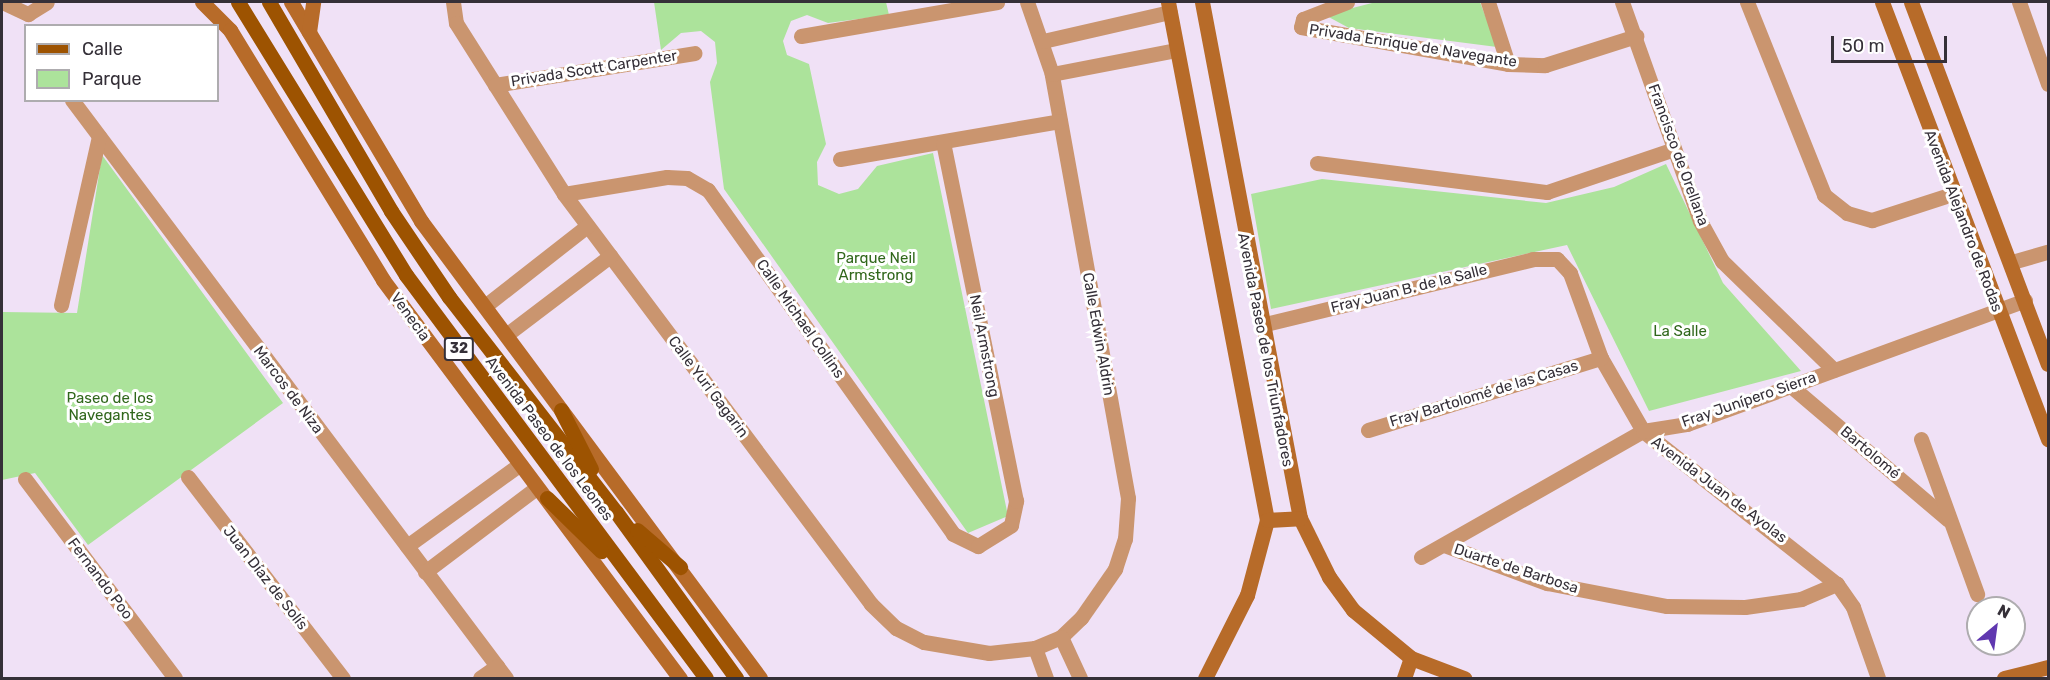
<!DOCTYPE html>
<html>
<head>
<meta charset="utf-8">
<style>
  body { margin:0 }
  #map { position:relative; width:2050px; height:680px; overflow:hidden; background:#f0e1f6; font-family:Rubik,sans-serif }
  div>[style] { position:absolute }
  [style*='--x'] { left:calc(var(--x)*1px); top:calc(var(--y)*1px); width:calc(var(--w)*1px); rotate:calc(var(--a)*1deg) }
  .green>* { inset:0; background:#ace39b }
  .street>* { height:15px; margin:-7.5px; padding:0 7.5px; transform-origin:7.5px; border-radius:7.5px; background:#ca956f }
  .secondary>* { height:15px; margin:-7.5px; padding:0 7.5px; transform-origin:7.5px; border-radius:7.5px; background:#b76b29 }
  .primary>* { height:15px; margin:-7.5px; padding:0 7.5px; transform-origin:7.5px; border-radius:7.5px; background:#9d5301 }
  span { translate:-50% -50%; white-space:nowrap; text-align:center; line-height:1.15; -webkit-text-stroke:6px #fff; paint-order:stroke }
  .shield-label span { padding:2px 4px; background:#fff; border:2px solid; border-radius:4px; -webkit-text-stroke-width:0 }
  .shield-label { font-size:14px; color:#353038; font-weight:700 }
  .street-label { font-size:15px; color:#353038 }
  .park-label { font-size:15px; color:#30671b }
  .frame { position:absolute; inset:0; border:3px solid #353038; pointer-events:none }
  .legend { position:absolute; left:24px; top:24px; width:195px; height:78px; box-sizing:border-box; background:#fff; border:2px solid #aeacaf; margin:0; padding:8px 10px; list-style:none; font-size:18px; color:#353038 }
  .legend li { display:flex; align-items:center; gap:12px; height:30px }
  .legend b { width:30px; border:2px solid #aeacaf }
  .north { position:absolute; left:1966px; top:596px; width:60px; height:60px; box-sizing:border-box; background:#fff; border:2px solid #aeacaf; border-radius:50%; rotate:29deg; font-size:16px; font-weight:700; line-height:24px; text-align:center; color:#353038 }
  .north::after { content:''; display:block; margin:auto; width:21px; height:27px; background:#6038b0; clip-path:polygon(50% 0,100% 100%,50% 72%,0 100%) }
  .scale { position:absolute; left:1831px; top:36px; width:116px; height:27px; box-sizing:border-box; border:3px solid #353038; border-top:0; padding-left:8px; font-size:18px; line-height:21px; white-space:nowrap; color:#353038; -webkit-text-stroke:4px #fff; paint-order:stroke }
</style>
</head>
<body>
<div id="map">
  <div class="green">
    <div style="clip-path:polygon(654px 2px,886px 2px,889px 15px,828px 23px,807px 15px,791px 21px,783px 41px,787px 55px,809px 64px,826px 144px,817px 162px,818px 185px,839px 194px,858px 189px,877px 166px,933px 153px,1008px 516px,968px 533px,724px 189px,710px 82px,717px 63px,715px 42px,701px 31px,681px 33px,661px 50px)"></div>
    <div style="clip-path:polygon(1376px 2px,1480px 2px,1497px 47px,1349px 28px,1325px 15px)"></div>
    <div style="clip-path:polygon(102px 155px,283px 403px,88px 545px,35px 473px,2px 480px,2px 312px,77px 313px)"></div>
    <div style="clip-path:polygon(1666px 164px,1723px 283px,1801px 371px,1649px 411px,1567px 245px,1271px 309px,1251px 194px,1322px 179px,1546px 203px,1614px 187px)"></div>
  </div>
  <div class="street">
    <div style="--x:2;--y:2;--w:29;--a:25"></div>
    <div style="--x:453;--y:2;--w:21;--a:82"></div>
    <div style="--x:456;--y:23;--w:202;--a:57.7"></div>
    <div style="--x:564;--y:194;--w:512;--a:53.17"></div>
    <div style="--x:871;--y:604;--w:35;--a:44"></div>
    <div style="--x:896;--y:628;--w:31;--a:27"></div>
    <div style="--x:924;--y:642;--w:66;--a:9.6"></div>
    <div style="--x:989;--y:653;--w:46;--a:-6.2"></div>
    <div style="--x:1035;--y:648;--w:28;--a:-23"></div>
    <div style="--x:1061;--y:637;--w:28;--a:-44"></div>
    <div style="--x:1081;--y:618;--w:60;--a:-55.2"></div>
    <div style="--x:1115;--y:569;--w:32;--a:-72"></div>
    <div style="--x:1125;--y:539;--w:41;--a:-85.8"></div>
    <div style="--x:1128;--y:498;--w:431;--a:-100.2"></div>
    <div style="--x:1052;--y:74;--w:76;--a:-109.1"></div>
    <div style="--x:1347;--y:2;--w:47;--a:158.9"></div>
    <div style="--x:1303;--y:19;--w:8;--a:104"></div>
    <div style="--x:1301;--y:27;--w:210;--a:10.1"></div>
    <div style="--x:1508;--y:64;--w:37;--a:2"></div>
    <div style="--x:1545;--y:65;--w:96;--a:-17.7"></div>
    <div style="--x:1488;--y:2;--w:65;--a:72.1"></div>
    <div style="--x:1622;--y:2;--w:232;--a:70.4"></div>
    <div style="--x:1700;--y:221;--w:46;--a:61.2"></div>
    <div style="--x:1722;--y:261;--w:156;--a:44.2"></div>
    <div style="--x:1747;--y:2;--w:208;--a:68.2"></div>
    <div style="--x:1824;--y:195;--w:29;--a:38"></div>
    <div style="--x:1847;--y:213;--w:26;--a:16"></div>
    <div style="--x:1872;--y:220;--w:84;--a:-18"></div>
    <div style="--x:2019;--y:2;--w:87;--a:70.5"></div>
    <div style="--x:28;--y:14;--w:22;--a:-32"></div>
    <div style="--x:801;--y:36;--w:199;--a:-9.8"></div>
    <div style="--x:1043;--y:41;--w:130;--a:-12.9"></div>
    <div style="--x:1052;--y:74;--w:127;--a:-10.9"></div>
    <div style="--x:495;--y:85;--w:202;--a:-9.1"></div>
    <div style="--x:72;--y:100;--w:723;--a:53.1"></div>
    <div style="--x:840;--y:159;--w:223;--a:-9.8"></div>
    <div style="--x:1317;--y:163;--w:232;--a:7.2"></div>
    <div style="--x:1547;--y:192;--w:134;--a:-18.7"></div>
    <div style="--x:564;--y:194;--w:104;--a:-9.4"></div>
    <div style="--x:667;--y:177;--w:20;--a:3"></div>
    <div style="--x:687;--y:178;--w:24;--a:30"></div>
    <div style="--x:708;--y:190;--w:422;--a:54.5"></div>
    <div style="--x:953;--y:534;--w:28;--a:26"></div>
    <div style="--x:978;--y:546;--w:39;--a:-32"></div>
    <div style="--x:1011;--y:525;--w:25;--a:-78"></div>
    <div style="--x:1016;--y:501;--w:365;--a:-101.5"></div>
    <div style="--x:2012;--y:262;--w:37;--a:-16"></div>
    <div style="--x:61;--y:305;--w:173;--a:-77.3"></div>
    <div style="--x:485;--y:306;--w:130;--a:-38.1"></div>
    <div style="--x:1261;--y:325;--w:280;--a:-13.6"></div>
    <div style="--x:1533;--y:259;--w:24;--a:0"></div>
    <div style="--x:1557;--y:259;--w:19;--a:47"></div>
    <div style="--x:1570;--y:273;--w:90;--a:70"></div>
    <div style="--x:1601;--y:358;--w:84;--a:60.1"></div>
    <div style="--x:1643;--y:431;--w:247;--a:38.3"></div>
    <div style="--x:1837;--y:584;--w:28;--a:55"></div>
    <div style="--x:1853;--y:607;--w:75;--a:70.6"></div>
    <div style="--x:506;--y:335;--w:131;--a:-37.2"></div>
    <div style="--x:1792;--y:387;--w:205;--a:40.4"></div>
    <div style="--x:1368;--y:430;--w:244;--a:-17.2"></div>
    <div style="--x:1921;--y:439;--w:165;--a:70.1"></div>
    <div style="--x:188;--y:477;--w:254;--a:52.4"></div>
    <div style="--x:25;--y:479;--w:249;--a:53"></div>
    <div style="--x:1444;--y:545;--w:110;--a:20.3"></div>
    <div style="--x:1547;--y:583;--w:122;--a:10.9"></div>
    <div style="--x:1667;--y:606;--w:78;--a:0.7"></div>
    <div style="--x:1745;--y:607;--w:57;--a:-8.1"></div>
    <div style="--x:1801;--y:599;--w:39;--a:-23"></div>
    <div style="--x:407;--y:546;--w:138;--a:-35.9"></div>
    <div style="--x:1421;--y:557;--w:255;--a:-29.6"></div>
    <div style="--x:1643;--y:431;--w:45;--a:-9"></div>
    <div style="--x:1687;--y:424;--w:360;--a:-20.1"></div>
    <div style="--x:425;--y:572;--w:139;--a:-37.1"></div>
    <div style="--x:1061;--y:637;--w:45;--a:65.1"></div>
    <div style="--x:1035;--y:648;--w:32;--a:70"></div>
    <div style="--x:480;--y:678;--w:21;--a:-35"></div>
  </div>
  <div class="secondary">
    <div style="--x:202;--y:2;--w:40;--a:45"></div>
    <div style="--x:230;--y:30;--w:293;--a:58.5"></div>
    <div style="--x:383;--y:280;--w:497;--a:53.3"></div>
    <div style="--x:291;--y:2;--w:255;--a:59.3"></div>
    <div style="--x:421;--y:221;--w:569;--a:53.43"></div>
    <div style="--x:1168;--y:2;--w:527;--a:79.18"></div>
    <div style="--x:1267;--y:520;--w:78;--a:104.9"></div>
    <div style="--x:1247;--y:595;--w:93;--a:116.8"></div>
    <div style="--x:1202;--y:2;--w:525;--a:79.25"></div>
    <div style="--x:1300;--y:518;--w:66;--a:63.8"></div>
    <div style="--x:1329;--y:577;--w:41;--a:54"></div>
    <div style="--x:1353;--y:610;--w:75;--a:39.6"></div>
    <div style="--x:1411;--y:658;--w:57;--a:20.7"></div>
    <div style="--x:1882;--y:2;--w:468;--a:69.2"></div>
    <div style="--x:1911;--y:2;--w:387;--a:69.3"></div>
    <div style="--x:309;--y:32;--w:30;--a:-82"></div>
    <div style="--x:1267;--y:520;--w:33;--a:-3"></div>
    <div style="--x:1404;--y:678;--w:21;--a:-71"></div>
    <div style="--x:2004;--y:678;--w:45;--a:-14"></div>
  </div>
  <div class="primary">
    <div style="--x:238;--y:2;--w:321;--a:58.4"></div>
    <div style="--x:406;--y:275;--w:502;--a:53.34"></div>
    <div style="--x:269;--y:2;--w:242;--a:59.7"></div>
    <div style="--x:391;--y:211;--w:104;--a:56"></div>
    <div style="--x:449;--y:297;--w:272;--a:52.2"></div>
    <div style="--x:616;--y:512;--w:205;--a:54.1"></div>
    <div style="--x:561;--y:410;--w:66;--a:63"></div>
    <div style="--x:547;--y:498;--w:76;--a:44.5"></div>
    <div style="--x:637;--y:530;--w:57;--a:40.7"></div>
  </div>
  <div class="shield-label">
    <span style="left:459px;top:349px">32</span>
  </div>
  <div class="street-label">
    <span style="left:1413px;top:46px;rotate:9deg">Privada Enrique de Navegante</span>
    <span style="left:594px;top:69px;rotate:-9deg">Privada Scott Carpenter</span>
    <span style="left:1678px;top:155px;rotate:70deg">Francisco de Orellana</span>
    <span style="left:1963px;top:221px;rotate:69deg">Avenida Alejandro de Rodas</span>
    <span style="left:1409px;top:289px;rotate:-14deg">Fray Juan B. de la Salle</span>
    <span style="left:410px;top:317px;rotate:54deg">Venecia</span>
    <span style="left:800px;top:319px;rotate:55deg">Calle Michael Collins</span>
    <span style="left:1098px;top:334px;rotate:80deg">Calle Edwin Aldrin</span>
    <span style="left:984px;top:346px;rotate:79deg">Neil Armstrong</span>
    <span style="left:1265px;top:350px;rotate:79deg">Avenida Paseo de los Triunfadores</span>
    <span style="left:708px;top:387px;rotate:53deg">Calle Yuri Gagarin</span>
    <span style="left:288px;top:390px;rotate:53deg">Marcos de Niza</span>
    <span style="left:1484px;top:394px;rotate:-17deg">Fray Bartolomé de las Casas</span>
    <span style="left:1749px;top:400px;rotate:-19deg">Fray Junípero Sierra</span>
    <span style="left:549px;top:439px;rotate:53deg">Avenida Paseo de los Leones</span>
    <span style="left:1870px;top:453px;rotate:40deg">Bartolomé</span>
    <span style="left:1719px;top:490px;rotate:37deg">Avenida Juan de Ayolas</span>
    <span style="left:1516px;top:569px;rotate:18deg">Duarte de Barbosa</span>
    <span style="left:265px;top:578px;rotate:52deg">Juan Díaz de Solís</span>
    <span style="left:100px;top:579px;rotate:53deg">Fernando Poo</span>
  </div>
  <div class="park-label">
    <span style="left:876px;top:267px">Parque Neil<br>Armstrong</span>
    <span style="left:1680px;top:332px">La Salle</span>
    <span style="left:110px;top:407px">Paseo de los<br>Navegantes</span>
  </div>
  <div class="frame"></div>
  <ul class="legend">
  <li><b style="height:8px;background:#9d5301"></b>Calle</li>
  <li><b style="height:16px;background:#ace39b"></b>Parque</li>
  </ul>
  <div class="north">N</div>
  <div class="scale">50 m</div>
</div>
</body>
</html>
